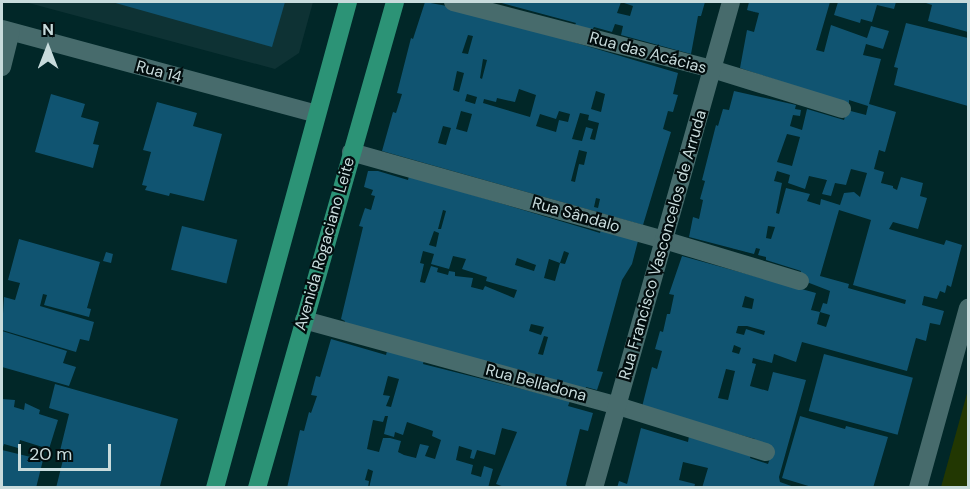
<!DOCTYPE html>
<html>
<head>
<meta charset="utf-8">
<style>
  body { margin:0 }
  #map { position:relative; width:970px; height:489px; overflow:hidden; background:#012728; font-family:"DM Sans",sans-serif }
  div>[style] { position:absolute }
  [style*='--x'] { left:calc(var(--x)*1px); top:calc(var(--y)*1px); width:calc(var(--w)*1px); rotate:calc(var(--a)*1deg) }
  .built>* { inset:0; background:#0e3234 }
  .green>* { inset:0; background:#223702 }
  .building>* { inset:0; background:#105471; transform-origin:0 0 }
  .street>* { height:18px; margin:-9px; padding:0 9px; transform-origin:9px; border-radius:9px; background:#476b6c }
  .primary>* { height:18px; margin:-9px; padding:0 9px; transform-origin:9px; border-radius:9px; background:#2c9376 }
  span { translate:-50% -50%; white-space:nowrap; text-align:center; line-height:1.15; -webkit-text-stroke:4.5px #020d0e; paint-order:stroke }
  .street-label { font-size:16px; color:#c8dbdc }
  .frame { position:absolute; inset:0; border:3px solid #c8dbdc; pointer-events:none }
  .north { position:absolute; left:18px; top:18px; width:60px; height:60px; -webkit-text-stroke:4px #020d0e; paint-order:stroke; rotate:0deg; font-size:16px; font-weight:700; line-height:24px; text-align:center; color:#c8dbdc }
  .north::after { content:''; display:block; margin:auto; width:21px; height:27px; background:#c8dbdc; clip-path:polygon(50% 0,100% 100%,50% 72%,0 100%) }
  .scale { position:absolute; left:18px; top:444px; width:93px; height:27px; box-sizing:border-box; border:3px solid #c8dbdc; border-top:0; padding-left:8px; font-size:18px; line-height:21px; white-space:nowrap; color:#c8dbdc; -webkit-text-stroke:4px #020d0e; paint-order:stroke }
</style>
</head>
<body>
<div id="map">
  <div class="built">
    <div style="clip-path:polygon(25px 2px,313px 2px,299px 53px,275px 69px)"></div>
  </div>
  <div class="green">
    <div style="clip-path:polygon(968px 390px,968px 487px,941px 487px)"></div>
  </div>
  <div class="building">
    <div style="clip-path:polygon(112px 2px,285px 2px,272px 47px)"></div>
    <div style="clip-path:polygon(evenodd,425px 2px,458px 8px,678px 73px,673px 94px,678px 95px,673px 112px,668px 111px,663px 129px,671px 132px,643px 225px,382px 151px,393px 112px,396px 113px,402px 94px,397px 93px,411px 38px,413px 39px,425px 2px,468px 35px,473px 36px,468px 54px,462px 53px,468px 35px,425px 2px,483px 59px,487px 60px,482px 79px,480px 78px,483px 59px,425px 2px,457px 71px,464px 73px,459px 92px,453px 90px,457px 71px,425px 2px,519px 89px,536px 95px,530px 117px,483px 103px,484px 99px,496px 102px,497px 98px,515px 102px,519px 89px,425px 2px,596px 91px,605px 94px,601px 112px,591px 109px,596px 91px,425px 2px,467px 94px,477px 97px,475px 104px,465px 101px,467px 94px,425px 2px,461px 111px,472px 114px,467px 132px,456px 129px,461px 111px,425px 2px,559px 111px,570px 114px,568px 122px,559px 120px,556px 132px,536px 126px,540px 114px,556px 119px,559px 111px,425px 2px,580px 113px,589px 115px,588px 120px,599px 123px,595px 140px,590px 139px,593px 129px,586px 127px,582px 141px,572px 139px,580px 113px,425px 2px,443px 126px,451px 128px,446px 145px,438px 143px,443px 126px,425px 2px,579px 150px,587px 152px,584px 165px,579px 164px,575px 182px,571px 181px,579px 150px,425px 2px,596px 198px,600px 199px,598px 208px,594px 207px,596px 198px)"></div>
    <div style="clip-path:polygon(498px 2px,621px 2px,617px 13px,630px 16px,633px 6px,621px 2px,705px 2px,701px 16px,698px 16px,691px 54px,621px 35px,623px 26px,615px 24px,612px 32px,594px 27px,592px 30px,575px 25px,576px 23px)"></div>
    <div style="clip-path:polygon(evenodd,749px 2px,830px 2px,816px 50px,824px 52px,831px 25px,867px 38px,871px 26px,889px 31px,883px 49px,866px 44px,863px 55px,881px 59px,869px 104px,896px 112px,885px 152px,879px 150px,874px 169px,884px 172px,881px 183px,893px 186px,893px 188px,897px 190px,901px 177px,923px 183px,920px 196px,927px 198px,918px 229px,893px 222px,889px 229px,944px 245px,946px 240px,962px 245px,951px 287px,947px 285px,945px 293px,940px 291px,937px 299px,924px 296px,922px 305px,944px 311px,940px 325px,930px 323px,926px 341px,916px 338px,907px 371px,802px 342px,796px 362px,774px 354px,772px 363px,753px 358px,752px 363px,756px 364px,750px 386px,768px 391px,773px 372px,806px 380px,779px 477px,780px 482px,797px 488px,702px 488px,708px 468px,683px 462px,679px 480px,695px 484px,694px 488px,617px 488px,619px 481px,627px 484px,641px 428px,688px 442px,689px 436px,751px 454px,750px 458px,768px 464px,773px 449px,754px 443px,755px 439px,642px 407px,652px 367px,657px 369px,662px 351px,655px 349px,660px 331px,663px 332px,667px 314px,670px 314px,674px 295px,669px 294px,682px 256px,816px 293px,811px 310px,820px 312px,817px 324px,826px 327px,830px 315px,820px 312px,823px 303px,827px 304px,830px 291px,799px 279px,801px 271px,766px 260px,766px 257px,758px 255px,760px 249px,756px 248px,754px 254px,689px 237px,693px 217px,699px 219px,703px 200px,700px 199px,705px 181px,702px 180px,716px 125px,718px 126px,723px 109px,729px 110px,734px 91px,796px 105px,795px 109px,801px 110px,800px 116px,793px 115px,790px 126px,802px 130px,807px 109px,844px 120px,847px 110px,866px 115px,868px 106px,849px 100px,849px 104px,740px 68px,747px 30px,754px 32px,759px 13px,747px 10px,749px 2px,787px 134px,800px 137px,792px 166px,777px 162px,787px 134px,749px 2px,851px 169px,867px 173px,860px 197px,854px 192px,844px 193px,840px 205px,821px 199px,820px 205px,807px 201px,810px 194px,786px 188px,779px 214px,776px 213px,782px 183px,774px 181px,777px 171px,790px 175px,788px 183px,805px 189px,809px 176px,827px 180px,822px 194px,831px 196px,835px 183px,846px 185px,851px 169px,749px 2px,839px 210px,871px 220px,853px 285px,906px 300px,905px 304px,848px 288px,849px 284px,820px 276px,839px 210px,749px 2px,768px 226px,775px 227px,771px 239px,766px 238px,768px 226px,749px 2px,745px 296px,754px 299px,752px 309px,742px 307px,745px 296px,749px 2px,738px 326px,747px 326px,765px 331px,764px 335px,746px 329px,744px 335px,736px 333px,738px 326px,749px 2px,734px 345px,741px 348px,739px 354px,732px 352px,734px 345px,749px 2px,726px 369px,735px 371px,728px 400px,718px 398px,726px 369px)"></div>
    <div style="clip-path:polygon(838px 2px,896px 2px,894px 9px,877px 5px,872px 22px,861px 19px,860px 23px,834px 15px)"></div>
    <div style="clip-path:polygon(923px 2px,968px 2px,968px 32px,928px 21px,932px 5px)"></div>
    <div style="clip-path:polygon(906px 23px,968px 38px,968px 106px,894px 85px,898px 68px,894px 67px)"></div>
    <div style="clip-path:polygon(51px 94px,85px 104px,81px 117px,99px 122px,93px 144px,99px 145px,93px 168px,35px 152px)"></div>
    <div style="clip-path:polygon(157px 102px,197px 113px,193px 126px,222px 134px,204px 201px,170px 193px,169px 196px,145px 190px,147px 186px,142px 185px,151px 152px,143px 150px)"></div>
    <div style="clip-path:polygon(evenodd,368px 171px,378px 171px,408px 180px,409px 176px,587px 229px,600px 233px,601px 230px,638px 241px,632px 264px,622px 280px,597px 371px,603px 372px,597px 390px,586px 387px,585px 391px,344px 325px,345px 321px,341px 319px,363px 227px,359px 226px,365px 208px,371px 210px,375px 196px,371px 195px,373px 190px,364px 187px,368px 171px,443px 210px,446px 211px,441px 229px,438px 229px,443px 210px,368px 171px,434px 231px,439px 233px,436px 247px,429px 245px,434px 231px,368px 171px,423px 251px,434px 254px,431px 264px,449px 269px,453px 256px,466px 259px,462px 269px,487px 277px,486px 281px,517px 290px,514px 298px,485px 286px,483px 290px,471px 287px,473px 278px,455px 276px,455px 272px,449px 271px,448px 275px,437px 272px,438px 268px,431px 266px,425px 283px,420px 282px,424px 264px,420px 263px,423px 251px,368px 171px,564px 251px,569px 253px,565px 264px,560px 263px,555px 281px,544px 278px,549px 259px,560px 263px,564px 251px,368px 171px,517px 258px,536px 265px,534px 271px,515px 265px,517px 258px,368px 171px,531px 324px,544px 327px,541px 335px,529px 331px,531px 324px,368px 171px,544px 336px,548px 337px,543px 355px,538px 354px,544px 336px)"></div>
    <div style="left:182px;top:226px;width:57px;height:45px;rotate:14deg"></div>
    <div style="clip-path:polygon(19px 239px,100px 262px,87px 308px,91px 309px,89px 317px,44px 305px,47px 295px,43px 294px,40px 306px,94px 322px,89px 341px,80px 339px,76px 352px,2px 330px,4px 297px,15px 300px,20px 283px,8px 280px)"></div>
    <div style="clip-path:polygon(106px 252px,113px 254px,111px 263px,103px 261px)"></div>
    <div style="clip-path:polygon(2px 331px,67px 351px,63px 363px,76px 367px,69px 386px,2px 367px)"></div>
    <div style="clip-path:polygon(evenodd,331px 339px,386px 355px,387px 351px,424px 360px,423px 364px,570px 401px,568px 406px,593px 413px,588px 431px,580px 429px,566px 484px,568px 488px,507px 488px,496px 484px,517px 432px,502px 428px,495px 455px,477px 450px,474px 459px,470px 458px,472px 450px,459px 446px,456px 460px,473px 465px,471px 474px,481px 477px,484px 466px,493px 469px,488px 488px,369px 488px,373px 471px,368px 469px,365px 480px,369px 481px,368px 488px,287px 488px,300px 430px,304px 431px,309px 412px,311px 413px,317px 396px,311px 395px,316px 376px,320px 377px,331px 339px,388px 376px,399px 379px,391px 407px,386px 406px,390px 396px,383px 395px,388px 376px,331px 339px,385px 416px,388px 416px,384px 434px,394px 437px,395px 432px,403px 435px,407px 422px,433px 431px,432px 436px,441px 440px,435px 459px,425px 456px,429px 446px,420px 444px,416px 458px,404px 455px,398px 452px,401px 441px,390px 438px,383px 438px,379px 452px,367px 449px,373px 420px,383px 422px,385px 416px)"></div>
    <div style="left:824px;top:354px;width:92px;height:59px;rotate:15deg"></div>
    <div style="clip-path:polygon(55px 384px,178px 419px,160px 486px,56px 488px,63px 460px,58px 459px,69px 414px,49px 408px)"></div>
    <div style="clip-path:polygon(2px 399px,15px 400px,14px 407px,24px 410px,25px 403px,40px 410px,39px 414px,58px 420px,49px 449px,20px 440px,18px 448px,4px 444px,2px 450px,43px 460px,36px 488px,2px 488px)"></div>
    <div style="clip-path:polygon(800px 416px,845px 429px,846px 426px,888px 437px,873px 488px,815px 488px,782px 478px)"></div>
  </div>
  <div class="street">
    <div style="--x:453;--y:2;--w:268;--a:14.5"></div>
    <div style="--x:712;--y:69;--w:136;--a:17.1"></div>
    <div style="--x:2;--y:29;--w:326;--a:15.1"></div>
    <div style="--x:2;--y:67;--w:36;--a:-76"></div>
    <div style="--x:351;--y:152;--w:325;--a:15.7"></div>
    <div style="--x:664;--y:240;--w:142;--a:16.8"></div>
    <div style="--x:304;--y:320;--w:326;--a:15.3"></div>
    <div style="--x:618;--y:406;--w:155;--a:17.3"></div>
    <div style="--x:594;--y:488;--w:505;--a:-74.26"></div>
    <div style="--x:918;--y:488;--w:187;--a:-74.5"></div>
  </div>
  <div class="primary">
    <div style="--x:215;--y:488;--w:504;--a:-74.7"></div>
    <div style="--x:257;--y:488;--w:505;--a:-74.15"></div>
  </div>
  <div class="street-label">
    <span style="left:648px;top:53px;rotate:15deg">Rua das Acácias</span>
    <span style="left:159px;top:72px;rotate:15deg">Rua 14</span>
    <span style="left:576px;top:215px;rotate:16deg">Rua Sândalo</span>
    <span style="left:325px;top:244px;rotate:-74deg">Avenida Rogaciano Leite</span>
    <span style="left:663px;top:245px;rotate:-74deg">Rua Francisco Vasconcelos de Arruda</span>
    <span style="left:536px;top:383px;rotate:15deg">Rua Belladona</span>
  </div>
  <div class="frame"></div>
  <div class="north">N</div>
  <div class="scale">20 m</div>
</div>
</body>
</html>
